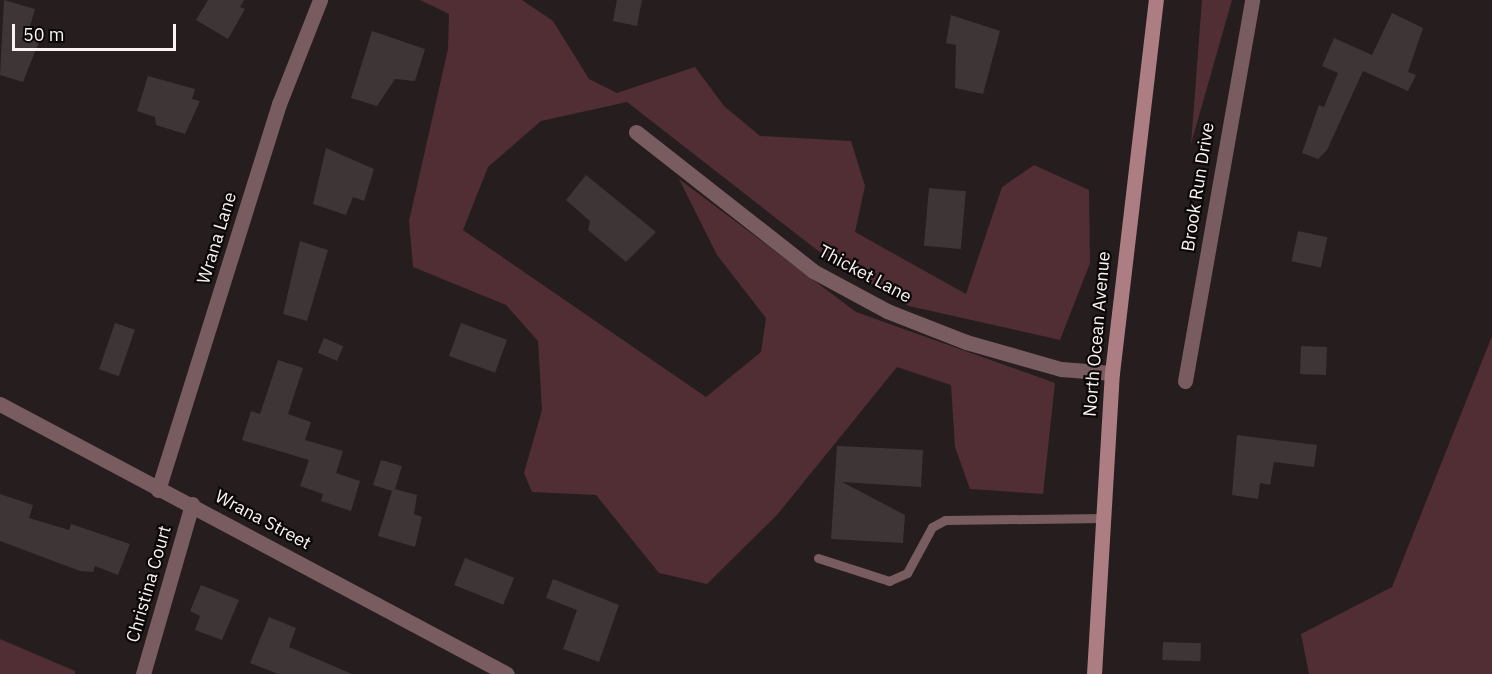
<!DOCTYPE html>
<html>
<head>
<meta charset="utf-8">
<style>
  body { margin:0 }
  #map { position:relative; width:1492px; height:674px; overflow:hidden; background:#261d1e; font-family:"IBM Plex Sans",sans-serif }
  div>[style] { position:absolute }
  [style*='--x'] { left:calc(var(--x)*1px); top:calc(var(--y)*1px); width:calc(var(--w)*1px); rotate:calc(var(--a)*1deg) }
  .green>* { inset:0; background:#502e33 }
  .building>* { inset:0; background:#3e3536; transform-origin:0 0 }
  .service>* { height:9px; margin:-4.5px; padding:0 4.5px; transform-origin:4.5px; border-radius:4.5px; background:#795c5f }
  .minor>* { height:15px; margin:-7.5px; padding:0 7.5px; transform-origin:7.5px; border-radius:7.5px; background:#795c5f }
  .secondary>* { height:15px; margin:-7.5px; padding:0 7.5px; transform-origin:7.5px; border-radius:7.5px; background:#ac7e83 }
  span { translate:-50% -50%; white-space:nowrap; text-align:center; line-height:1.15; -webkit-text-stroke:4.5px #0c0808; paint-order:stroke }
  .street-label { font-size:18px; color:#f9f3f3 }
  .scale { position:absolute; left:12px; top:24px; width:164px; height:27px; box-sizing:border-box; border:3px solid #f9f3f3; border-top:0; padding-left:8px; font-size:18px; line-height:21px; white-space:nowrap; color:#f9f3f3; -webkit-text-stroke:4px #0c0808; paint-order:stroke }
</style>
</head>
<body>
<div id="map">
  <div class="green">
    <div style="clip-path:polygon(420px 0,522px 0,553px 21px,589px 79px,617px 93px,695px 67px,724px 106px,760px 136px,851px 141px,865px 186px,855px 232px,966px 294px,1002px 187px,1034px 165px,1089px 190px,1090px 263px,1060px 340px,909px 306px,826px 257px,627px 102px,541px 121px,488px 167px,463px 230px,706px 397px,761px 352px,766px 318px,717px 255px,679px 179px,856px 312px,1055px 383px,1043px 494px,970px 489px,955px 447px,951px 385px,897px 367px,777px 515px,707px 584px,659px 573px,596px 495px,532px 492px,524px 473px,542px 410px,538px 341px,506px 305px,413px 267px,409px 221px,448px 49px,449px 14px)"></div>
    <div style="clip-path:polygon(1202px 0,1232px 0,1191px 144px)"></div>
    <div style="clip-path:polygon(1492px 336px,1492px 674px,1309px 674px,1301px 634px,1392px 587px)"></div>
    <div style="clip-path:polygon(0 639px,75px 671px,75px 674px,0 674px)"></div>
  </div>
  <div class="building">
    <div style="clip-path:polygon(4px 0,35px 9px,29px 30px,42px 34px,23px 82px,0 75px)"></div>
    <div style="clip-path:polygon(208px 0,244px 0,240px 7px,245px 9px,228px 39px,196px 20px)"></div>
    <div style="clip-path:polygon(617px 0,642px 0,637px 26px,613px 21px)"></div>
    <div style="clip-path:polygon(1392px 13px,1423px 28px,1408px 72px,1416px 75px,1408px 91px,1363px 71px,1327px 150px,1318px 159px,1302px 153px,1319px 105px,1324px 107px,1338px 73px,1322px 66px,1334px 38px,1372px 55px)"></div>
    <div style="clip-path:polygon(951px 15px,1000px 31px,983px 94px,955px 88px,956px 45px,946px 43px)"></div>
    <div style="clip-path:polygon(372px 31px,425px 49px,415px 81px,395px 79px,377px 106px,351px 98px)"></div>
    <div style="clip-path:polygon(148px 76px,195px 89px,192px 99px,200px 101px,185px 134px,156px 125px,155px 117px,137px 111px)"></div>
    <div style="clip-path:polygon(326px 148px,374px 169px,364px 201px,353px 197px,346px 215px,313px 204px)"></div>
    <div style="clip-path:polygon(586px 175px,656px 232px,626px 262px,588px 230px,590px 221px,566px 200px)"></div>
    <div style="left:929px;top:188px;width:37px;height:58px;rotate:5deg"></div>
    <div style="left:1298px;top:231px;width:30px;height:31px;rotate:12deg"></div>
    <div style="clip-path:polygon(300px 241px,328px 250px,307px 321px,283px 314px)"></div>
    <div style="left:115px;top:323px;width:21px;height:49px;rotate:19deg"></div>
    <div style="left:461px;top:323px;width:49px;height:35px;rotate:20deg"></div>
    <div style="left:324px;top:338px;width:21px;height:16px;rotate:23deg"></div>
    <div style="left:1301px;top:346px;width:26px;height:28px;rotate:2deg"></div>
    <div style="clip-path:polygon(278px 360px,303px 368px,288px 414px,311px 422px,305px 440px,343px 451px,336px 473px,360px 481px,351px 511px,321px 501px,323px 494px,300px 486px,309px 460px,242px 440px,251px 411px,260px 414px)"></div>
    <div style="clip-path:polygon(1237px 435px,1317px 445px,1314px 467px,1274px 462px,1270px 485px,1260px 483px,1258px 499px,1232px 495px)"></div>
    <div style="clip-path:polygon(837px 446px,923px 450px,921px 487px,842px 482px,905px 515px,903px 543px,831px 539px)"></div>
    <div style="clip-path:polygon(381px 460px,402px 466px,395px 489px,417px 495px,414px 514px,422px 517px,415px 547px,378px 536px,392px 491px,373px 485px)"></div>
    <div style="clip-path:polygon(0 494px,33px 505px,29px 518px,69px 530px,71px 524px,130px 544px,118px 575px,95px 566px,93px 572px,80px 571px,0 541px)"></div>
    <div style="left:465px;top:558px;width:53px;height:29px;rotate:22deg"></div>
    <div style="clip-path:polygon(553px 579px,619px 605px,599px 662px,563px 649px,577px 610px,546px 598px)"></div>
    <div style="clip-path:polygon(201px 585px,239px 600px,222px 640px,195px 630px,200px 616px,190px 611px)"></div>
    <div style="clip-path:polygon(269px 617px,296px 628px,289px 647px,352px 674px,278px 674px,250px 663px)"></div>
    <div style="left:1163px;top:642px;width:38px;height:18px;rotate:2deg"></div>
  </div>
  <div class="service">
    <div style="--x:818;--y:558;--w:75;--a:17.9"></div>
    <div style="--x:889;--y:581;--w:20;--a:-24"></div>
    <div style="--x:907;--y:573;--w:52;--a:-61.5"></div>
    <div style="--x:932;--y:527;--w:15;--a:-28"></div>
    <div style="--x:945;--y:520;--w:157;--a:-0.7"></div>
  </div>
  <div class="minor">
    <div style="--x:636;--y:132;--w:225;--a:38.1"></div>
    <div style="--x:813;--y:271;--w:84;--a:28.4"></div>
    <div style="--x:887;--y:311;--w:85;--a:21.4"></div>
    <div style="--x:966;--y:342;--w:99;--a:15.9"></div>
    <div style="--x:1061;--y:369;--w:51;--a:4.5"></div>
    <div style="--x:1185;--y:381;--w:387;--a:-80"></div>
    <div style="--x:0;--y:404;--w:574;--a:28.04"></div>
    <div style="--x:158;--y:490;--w:405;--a:-72.6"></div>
    <div style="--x:279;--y:104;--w:112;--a:-68.5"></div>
    <div style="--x:143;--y:674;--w:177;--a:-73.9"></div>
  </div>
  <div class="secondary">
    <div style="--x:1094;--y:674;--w:302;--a:-86.6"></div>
    <div style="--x:1112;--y:373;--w:376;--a:-83.3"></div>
  </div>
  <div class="street-label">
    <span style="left:1198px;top:187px;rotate:-81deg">Brook Run Drive</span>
    <span style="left:217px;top:238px;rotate:-73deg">Wrana Lane</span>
    <span style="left:865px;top:274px;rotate:28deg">Thicket Lane</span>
    <span style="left:1097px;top:334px;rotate:-85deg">North Ocean Avenue</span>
    <span style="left:263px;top:520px;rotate:28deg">Wrana Street</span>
    <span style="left:149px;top:584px;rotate:-74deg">Christina Court</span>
  </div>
  <div class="scale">50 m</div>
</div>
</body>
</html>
